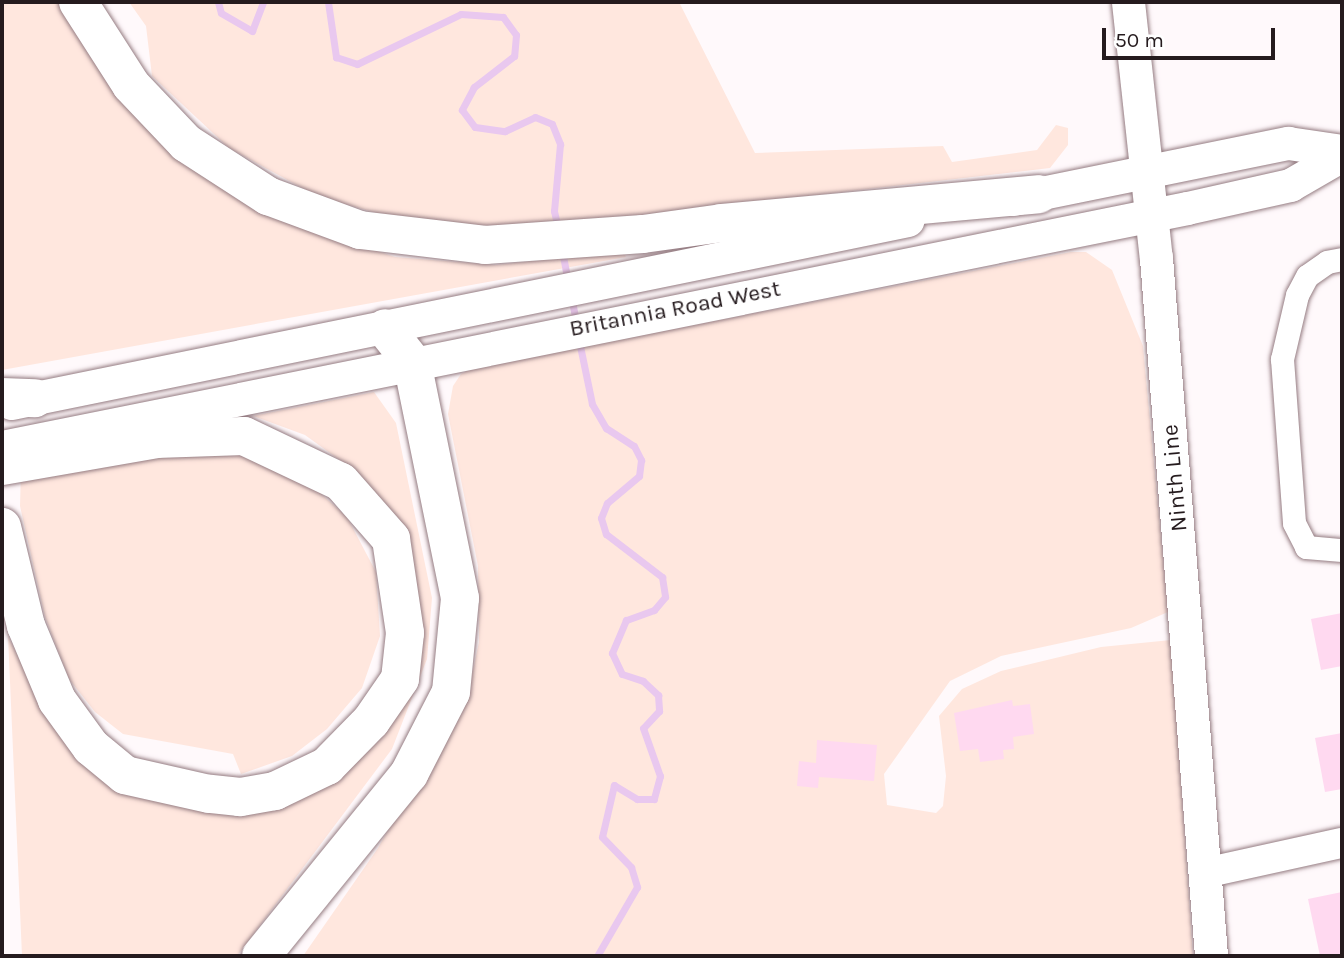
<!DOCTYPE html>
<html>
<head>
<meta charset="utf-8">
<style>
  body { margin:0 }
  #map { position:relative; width:1344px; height:958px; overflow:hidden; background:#fff9fb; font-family:Karla,sans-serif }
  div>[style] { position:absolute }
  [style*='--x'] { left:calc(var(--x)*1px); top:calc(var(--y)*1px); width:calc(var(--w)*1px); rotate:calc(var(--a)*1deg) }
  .green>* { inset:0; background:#ffe7de }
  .stream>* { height:7px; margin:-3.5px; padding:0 3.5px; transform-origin:3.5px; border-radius:3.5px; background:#e9c8ef }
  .building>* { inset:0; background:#ffd9f0 }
  .roads { filter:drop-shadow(0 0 2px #957c82) drop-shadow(0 0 2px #957c82) }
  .minor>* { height:23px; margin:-11.5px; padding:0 11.5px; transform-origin:11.5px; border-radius:11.5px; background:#fff }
  .tertiary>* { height:30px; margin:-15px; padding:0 15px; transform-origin:15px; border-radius:15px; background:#fff }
  .secondary>* { height:33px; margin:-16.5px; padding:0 16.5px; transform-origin:16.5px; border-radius:16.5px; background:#fff }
  .motorway>* { height:38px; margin:-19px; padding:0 19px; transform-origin:19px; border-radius:19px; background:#fff }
  span { translate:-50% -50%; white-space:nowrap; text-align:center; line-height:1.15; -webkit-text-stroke:5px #fff; paint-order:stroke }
  .street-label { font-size:23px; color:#251b1e }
  .frame { position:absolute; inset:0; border:4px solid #251b1e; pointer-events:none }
  .scale { position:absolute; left:1102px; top:28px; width:173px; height:32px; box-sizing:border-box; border:4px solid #251b1e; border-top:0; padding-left:9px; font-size:21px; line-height:24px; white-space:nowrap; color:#251b1e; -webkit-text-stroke:5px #fff; paint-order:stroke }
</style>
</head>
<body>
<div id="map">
  <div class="green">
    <div style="clip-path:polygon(2px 2px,62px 2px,279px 217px,395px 257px,496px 265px,623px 251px,626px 257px,2px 370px)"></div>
    <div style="clip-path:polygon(129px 2px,679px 2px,755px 153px,943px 146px,952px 162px,1037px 150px,1056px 125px,1068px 128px,1068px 145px,1050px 168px,592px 221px,506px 227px,408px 222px,317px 196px,229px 148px,152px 76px,146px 26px)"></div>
    <div style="clip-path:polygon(1071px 252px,1086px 252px,1112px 270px,1143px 346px,1168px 612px,1131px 628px,1001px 656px,950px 681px,884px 774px,887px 805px,936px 813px,943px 806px,946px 776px,939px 716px,962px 689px,1001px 671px,1101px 647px,1171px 640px,1193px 956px,303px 956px,378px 848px,470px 684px,479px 642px,478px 566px,448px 414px,453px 386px,461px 374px,473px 368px)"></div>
    <div style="clip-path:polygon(374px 392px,396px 423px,432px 598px,427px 659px,392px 749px,237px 956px,22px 956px,8px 636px,42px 706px,121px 784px,316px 785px,415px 617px,352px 469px,305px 435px,253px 416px)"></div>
    <div style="clip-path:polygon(173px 446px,247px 452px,300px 475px,347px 517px,376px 572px,380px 636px,362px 688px,327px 729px,292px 756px,241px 774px,233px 754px,123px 734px,95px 712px,69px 679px,45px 617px,20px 506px,21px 470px)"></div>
  </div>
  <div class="stream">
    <div style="--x:218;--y:2;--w:11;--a:75"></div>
    <div style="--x:221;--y:13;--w:36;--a:30"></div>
    <div style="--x:252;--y:31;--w:31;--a:-69"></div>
    <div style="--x:328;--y:2;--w:56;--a:81.7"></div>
    <div style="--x:336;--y:57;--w:22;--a:18"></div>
    <div style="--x:357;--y:64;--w:115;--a:-25.7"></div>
    <div style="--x:461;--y:14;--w:42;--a:4.1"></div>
    <div style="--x:503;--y:17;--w:22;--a:54"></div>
    <div style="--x:516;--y:35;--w:21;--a:95"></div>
    <div style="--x:514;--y:56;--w:51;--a:142.2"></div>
    <div style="--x:474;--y:87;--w:26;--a:118"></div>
    <div style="--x:462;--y:110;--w:21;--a:53"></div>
    <div style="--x:475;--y:127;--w:30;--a:8"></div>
    <div style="--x:505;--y:131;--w:33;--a:-25"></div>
    <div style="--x:535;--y:117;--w:18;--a:22"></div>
    <div style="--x:552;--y:124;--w:22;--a:68"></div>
    <div style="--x:560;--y:144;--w:67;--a:95.1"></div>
    <div style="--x:554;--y:211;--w:18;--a:77"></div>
    <div style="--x:562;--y:251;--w:31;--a:79"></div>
    <div style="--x:571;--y:296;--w:26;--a:79"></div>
    <div style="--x:579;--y:341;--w:64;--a:78.3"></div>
    <div style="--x:592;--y:404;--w:28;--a:60"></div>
    <div style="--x:606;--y:428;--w:33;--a:33"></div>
    <div style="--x:634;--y:446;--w:16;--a:63"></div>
    <div style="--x:641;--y:460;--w:16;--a:97"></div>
    <div style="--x:639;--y:476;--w:42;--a:139.8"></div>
    <div style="--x:607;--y:503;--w:16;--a:112"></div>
    <div style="--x:601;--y:518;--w:17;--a:73"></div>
    <div style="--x:606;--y:534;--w:71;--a:37.5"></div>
    <div style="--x:662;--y:577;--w:20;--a:81"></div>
    <div style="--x:665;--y:597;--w:17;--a:130"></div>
    <div style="--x:654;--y:610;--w:30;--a:160"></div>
    <div style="--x:626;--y:620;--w:36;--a:113"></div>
    <div style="--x:612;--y:653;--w:23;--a:65"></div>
    <div style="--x:622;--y:674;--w:22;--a:18"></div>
    <div style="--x:643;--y:681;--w:21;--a:43"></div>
    <div style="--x:658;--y:695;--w:16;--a:86"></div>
    <div style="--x:659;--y:711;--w:23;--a:133"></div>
    <div style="--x:643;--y:728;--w:51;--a:70.5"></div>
    <div style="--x:660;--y:776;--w:24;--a:105"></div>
    <div style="--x:654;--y:799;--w:17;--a:180"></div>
    <div style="--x:637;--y:799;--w:27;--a:-149"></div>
    <div style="--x:614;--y:785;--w:53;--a:103"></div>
    <div style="--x:602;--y:837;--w:42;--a:46"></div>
    <div style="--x:631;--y:867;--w:21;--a:73"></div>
    <div style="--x:637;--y:887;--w:80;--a:120.1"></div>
  </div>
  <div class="building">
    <div style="clip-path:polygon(1342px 613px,1342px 666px,1321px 670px,1311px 619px)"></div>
    <div style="clip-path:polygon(1012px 700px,1013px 706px,1030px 704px,1034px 734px,1013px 737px,1014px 749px,1003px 750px,1004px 759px,980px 762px,978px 749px,960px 751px,954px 713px)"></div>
    <div style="clip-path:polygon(1342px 733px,1342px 789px,1325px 792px,1315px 738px)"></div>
    <div style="clip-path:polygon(817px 740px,877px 745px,874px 781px,819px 777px,818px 788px,797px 786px,799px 761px,816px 763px)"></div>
    <div style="clip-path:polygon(1342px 892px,1342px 956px,1320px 956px,1308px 899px)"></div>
  </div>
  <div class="roads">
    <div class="minor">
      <div style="--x:1342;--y:259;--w:15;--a:169"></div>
      <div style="--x:1327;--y:262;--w:24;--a:145"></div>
      <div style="--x:1307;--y:276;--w:21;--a:118"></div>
      <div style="--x:1297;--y:295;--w:66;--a:103.2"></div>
      <div style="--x:1282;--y:359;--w:164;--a:85.8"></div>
      <div style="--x:1294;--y:523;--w:27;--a:63"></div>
      <div style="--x:1306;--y:547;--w:36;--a:5"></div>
    </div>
    <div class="tertiary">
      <div style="--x:1205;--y:873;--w:140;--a:-12.4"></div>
    </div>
    <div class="secondary">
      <div style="--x:1128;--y:2;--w:258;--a:83.8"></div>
      <div style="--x:1156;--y:258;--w:700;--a:85.49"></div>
      <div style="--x:1012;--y:199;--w:282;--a:-11.5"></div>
      <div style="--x:1288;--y:143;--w:55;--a:8.4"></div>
      <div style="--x:11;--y:403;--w:915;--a:-11.53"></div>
      <div style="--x:2;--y:447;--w:1209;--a:-11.4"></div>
      <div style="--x:1187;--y:208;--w:106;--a:-12.6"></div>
      <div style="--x:1290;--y:185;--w:60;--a:-30"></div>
    </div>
    <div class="motorway">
      <div style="--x:78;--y:2;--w:98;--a:57.4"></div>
      <div style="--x:131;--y:85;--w:80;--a:46.5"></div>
      <div style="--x:186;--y:143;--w:98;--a:32.9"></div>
      <div style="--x:268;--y:196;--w:98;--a:20.3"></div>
      <div style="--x:360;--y:230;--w:126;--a:6.8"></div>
      <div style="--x:485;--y:245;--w:158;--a:-4"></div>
      <div style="--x:643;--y:234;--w:80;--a:-7.9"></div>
      <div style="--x:722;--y:223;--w:318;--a:-5.2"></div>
      <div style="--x:2;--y:397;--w:33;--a:2"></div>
      <div style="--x:2;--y:466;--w:156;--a:-9.9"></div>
      <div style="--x:156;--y:439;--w:88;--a:-2"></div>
      <div style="--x:244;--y:436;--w:107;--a:25.4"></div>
      <div style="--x:341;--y:482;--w:76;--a:48.7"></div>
      <div style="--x:391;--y:539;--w:95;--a:81.5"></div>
      <div style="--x:405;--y:633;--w:46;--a:96.2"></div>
      <div style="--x:400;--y:679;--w:51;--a:124.6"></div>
      <div style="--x:371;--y:721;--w:63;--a:134.4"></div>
      <div style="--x:327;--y:766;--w:58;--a:154.3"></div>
      <div style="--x:275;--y:791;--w:36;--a:170"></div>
      <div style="--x:240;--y:797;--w:31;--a:-174"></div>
      <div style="--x:209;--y:794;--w:86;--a:-167.3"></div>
      <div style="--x:125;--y:775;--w:44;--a:-140.5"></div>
      <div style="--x:91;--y:747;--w:58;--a:-125.9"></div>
      <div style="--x:57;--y:700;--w:80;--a:-112.7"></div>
      <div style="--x:26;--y:626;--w:102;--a:-103.6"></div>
      <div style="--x:261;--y:956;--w:235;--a:-50.9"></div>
      <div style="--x:409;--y:774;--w:92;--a:-62.9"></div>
      <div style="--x:451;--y:692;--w:94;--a:-84.5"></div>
      <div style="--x:460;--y:598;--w:241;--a:-101.5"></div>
      <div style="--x:412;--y:362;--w:43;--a:-128.5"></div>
    </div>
  </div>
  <div class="street-label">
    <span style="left:675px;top:309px;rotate:-11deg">Britannia Road West</span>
    <span style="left:1175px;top:478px;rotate:-95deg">Ninth Line</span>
  </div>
  <div class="frame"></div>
  <div class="scale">50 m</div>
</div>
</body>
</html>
